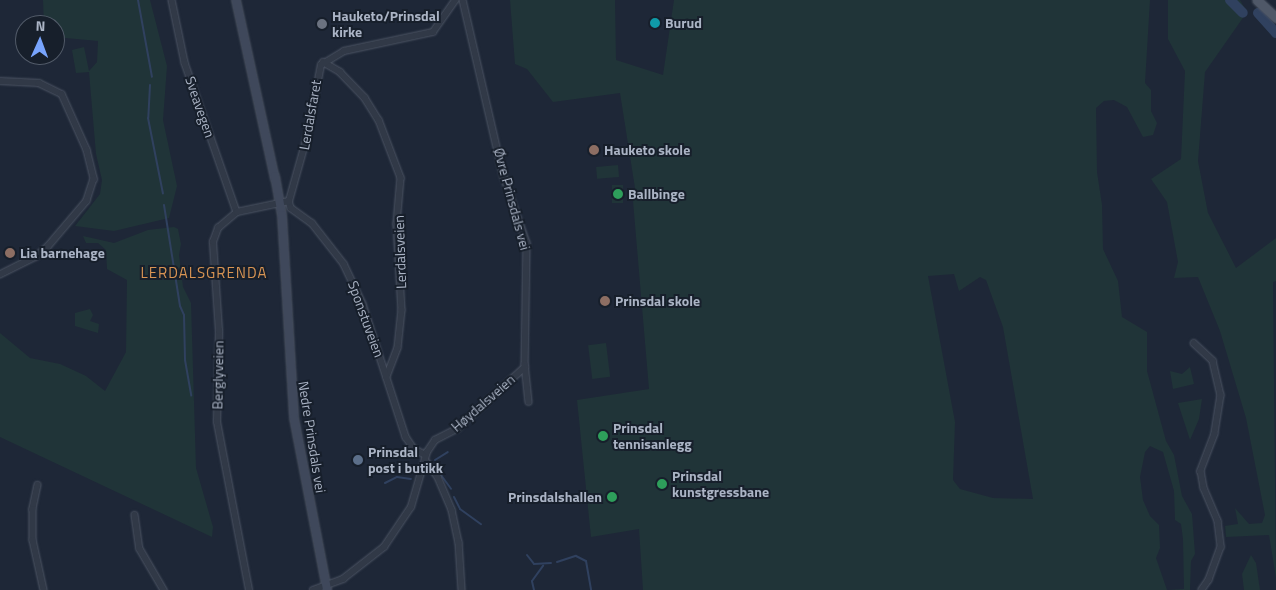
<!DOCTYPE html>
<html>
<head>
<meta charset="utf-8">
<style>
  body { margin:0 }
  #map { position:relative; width:1276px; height:590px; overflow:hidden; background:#1e2737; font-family:"Titillium Web",sans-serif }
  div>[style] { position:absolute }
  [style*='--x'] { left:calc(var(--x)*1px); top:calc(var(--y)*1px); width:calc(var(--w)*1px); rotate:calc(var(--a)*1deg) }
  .green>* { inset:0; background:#203438; transform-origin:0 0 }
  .stream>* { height:2px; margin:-1px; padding:0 1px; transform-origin:1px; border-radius:1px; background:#30415f }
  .river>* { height:10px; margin:-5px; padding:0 5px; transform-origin:5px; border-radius:5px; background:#30415f }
  .roads { filter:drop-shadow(0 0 1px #4c5463) drop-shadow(0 0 1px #4c5463) }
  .minor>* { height:5.5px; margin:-2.75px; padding:0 2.75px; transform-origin:2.75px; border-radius:2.75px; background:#313947 }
  .secondary>* { height:8px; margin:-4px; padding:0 4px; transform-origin:4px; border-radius:4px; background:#3f485b }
  .primary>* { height:9px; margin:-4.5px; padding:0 4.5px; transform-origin:4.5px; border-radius:4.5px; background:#4f5868 }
  .dots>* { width:14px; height:14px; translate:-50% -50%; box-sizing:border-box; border:2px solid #171f2b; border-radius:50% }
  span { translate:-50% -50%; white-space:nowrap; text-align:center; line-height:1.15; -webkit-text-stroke:4px #171f2b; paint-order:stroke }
  .poi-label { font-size:14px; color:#abb4c5; font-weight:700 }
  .left { translate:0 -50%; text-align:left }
  .right { translate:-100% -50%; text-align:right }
  .street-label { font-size:14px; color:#abb4c5 }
  .neighbourhood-label { font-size:15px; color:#d89453; letter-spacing:1px }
  .north { position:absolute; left:15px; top:15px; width:50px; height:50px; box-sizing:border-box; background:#171f2b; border:1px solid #525b69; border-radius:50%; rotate:2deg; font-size:14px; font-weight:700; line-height:20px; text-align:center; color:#abb4c5 }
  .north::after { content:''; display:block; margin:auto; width:18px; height:22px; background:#78a4fd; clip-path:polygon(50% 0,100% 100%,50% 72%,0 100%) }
</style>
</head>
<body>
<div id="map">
  <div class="green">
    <div style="clip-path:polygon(43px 0,150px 0,167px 66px,163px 120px,177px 186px,169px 218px,114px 231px,75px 226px,100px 194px,102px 180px,96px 154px,89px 72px,76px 73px,72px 50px,84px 47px,89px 71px,97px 62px,98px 41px,55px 37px,55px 25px,44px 25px)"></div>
    <div style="clip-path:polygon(evenodd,510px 0,615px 0,616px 60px,663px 75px,674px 0,1150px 0,1145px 83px,1151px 90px,1151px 111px,1157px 123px,1153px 135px,1143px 137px,1127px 107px,1114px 100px,1104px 101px,1096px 108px,1097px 172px,1102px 205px,1103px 249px,1118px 281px,1122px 317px,1147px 332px,1147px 371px,1166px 441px,1174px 455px,1182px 496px,1192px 514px,1195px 554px,1191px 561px,1190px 590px,643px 590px,639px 529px,591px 537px,577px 400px,649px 389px,633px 201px,635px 188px,620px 93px,553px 102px,527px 69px,515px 64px,510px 0,954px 274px,959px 291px,980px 277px,986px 280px,1003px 327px,1033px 499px,993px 498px,960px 489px,953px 480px,955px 422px,928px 276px,954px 274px,510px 0,1150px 446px,1163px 452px,1174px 491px,1175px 520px,1181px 524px,1183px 539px,1184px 589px,1167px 590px,1156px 558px,1160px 548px,1159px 525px,1150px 516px,1143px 500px,1140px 477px,1145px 452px,1150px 446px)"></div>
    <div style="clip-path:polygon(1168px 0,1240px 0,1247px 12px,1205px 72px,1198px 161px,1208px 213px,1236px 268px,1276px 238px,1276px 281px,1273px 282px,1276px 578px,1269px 535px,1226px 537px,1225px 526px,1238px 524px,1235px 508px,1249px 524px,1262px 523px,1265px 515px,1246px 418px,1220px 331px,1198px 277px,1174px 278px,1178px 262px,1167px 202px,1151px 179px,1181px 159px,1185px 71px,1168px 39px)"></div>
    <div style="left:618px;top:165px;width:12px;height:22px;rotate:85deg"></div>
    <div style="left:612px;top:185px;width:11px;height:18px"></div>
    <div style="clip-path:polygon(174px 227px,178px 229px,181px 244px,179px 255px,183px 287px,191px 303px,196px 468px,213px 527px,212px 537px,0 437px,0 333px,30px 358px,60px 364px,86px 376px,105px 391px,126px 352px,127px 280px,107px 269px,106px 250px,98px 243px,86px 243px,83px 236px,114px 243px,148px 230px)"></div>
    <div style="clip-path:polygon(90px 309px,93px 315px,90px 321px,99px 324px,98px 333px,75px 326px,75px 313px)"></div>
    <div style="left:606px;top:343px;width:34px;height:18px;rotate:83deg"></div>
    <div style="clip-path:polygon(1190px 367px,1194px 384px,1173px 389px,1170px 371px,1182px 374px)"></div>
    <div style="clip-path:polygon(1202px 399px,1199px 419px,1190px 440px,1178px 403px)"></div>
    <div style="clip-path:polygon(1251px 555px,1256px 563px,1260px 590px,1244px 590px,1242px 574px)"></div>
  </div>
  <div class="stream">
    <div style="--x:138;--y:0;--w:78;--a:79.7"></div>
    <div style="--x:150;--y:85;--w:33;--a:93"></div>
    <div style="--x:148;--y:118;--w:77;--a:78.8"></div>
    <div style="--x:164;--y:205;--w:102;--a:81"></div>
    <div style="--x:180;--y:306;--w:10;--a:66"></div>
    <div style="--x:184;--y:315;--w:45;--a:88.7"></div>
    <div style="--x:185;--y:360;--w:36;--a:80"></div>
    <div style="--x:435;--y:460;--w:15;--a:-32"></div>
    <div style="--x:441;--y:475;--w:17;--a:54"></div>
    <div style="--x:385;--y:483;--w:13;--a:-27"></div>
    <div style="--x:397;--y:477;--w:14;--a:8"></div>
    <div style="--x:454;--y:497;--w:13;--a:63"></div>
    <div style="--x:460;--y:509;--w:26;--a:36"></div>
    <div style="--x:527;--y:555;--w:11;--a:52"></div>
    <div style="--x:534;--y:564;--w:17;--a:-3"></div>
    <div style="--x:557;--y:562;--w:20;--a:-18"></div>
    <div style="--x:576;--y:556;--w:11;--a:27"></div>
    <div style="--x:586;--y:561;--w:29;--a:80"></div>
    <div style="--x:534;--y:590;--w:9;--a:-103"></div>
    <div style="--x:532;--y:581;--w:19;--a:-54"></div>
  </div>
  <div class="river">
    <div style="--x:1230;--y:0;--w:18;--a:45"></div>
    <div style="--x:1258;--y:13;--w:27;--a:48"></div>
  </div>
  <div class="roads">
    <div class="minor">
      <div style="--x:172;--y:0;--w:64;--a:78.3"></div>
      <div style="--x:185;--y:63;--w:158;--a:70.8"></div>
      <div style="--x:463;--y:0;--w:182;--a:77"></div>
      <div style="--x:504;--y:177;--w:70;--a:70.8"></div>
      <div style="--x:527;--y:243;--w:121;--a:90.9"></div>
      <div style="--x:525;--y:364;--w:38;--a:84"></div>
      <div style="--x:323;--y:62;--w:20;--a:30"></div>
      <div style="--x:340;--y:72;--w:36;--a:46"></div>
      <div style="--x:365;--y:98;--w:26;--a:58"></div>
      <div style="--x:379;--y:120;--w:62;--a:69.2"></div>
      <div style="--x:401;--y:178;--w:46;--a:95"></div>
      <div style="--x:397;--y:224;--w:86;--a:86.7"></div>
      <div style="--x:402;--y:310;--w:38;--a:96"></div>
      <div style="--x:398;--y:348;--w:31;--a:111"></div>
      <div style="--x:0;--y:81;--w:39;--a:3"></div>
      <div style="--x:39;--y:83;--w:25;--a:26"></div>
      <div style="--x:62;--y:94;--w:61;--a:65.9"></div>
      <div style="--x:87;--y:150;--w:30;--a:76"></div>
      <div style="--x:94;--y:179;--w:23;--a:108"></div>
      <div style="--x:87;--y:201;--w:60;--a:130.3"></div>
      <div style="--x:48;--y:247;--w:16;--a:140"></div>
      <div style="--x:36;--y:257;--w:40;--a:153.4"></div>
      <div style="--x:289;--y:201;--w:66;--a:-74.3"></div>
      <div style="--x:307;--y:137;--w:73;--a:-79"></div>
      <div style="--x:321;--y:65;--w:27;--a:-31"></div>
      <div style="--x:344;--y:51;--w:91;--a:-12.1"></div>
      <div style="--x:433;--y:32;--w:39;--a:-55"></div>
      <div style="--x:289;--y:201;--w:7;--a:74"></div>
      <div style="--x:291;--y:208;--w:26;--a:36"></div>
      <div style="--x:312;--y:223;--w:52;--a:52"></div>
      <div style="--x:344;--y:264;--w:44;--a:64.6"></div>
      <div style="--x:363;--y:304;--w:140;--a:72.1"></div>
      <div style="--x:406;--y:437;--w:14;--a:56"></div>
      <div style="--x:414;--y:449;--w:13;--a:27"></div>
      <div style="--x:1194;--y:343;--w:26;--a:43"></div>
      <div style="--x:1213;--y:361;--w:35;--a:77"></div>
      <div style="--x:1221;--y:395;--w:39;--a:99"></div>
      <div style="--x:1215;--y:434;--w:40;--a:111"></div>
      <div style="--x:1201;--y:471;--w:17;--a:80"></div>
      <div style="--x:1204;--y:488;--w:36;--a:67"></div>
      <div style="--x:1218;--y:521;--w:26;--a:83"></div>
      <div style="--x:1221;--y:547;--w:35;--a:110"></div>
      <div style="--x:1209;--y:580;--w:12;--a:125"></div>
      <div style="--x:426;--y:461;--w:20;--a:53"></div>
      <div style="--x:438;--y:477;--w:36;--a:67"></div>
      <div style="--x:452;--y:510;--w:33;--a:78"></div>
      <div style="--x:459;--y:542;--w:48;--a:86.4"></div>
      <div style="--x:38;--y:485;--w:25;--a:102"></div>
      <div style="--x:33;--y:509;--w:31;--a:90"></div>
      <div style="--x:33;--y:540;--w:51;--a:77.6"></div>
      <div style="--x:135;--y:515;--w:34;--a:82"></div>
      <div style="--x:140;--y:549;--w:48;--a:59.7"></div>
      <div style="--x:249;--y:590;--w:171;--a:-100.8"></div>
      <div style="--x:217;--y:422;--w:91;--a:-88.7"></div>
      <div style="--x:219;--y:331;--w:89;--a:-93.9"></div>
      <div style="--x:213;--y:242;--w:15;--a:-70"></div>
      <div style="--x:218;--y:228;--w:25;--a:-40"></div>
      <div style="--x:237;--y:212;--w:53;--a:-11.9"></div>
      <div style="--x:313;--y:590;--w:32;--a:-20"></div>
      <div style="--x:343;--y:579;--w:52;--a:-38"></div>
      <div style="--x:384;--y:547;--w:48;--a:-56"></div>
      <div style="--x:411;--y:507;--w:57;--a:-73.8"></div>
      <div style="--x:427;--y:452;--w:14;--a:-56"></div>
      <div style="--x:435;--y:440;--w:25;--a:-27"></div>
      <div style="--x:457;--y:429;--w:92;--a:-42.4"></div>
    </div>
    <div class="secondary">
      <div style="--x:236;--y:0;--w:183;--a:77.7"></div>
      <div style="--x:275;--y:176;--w:40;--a:80"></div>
      <div style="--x:282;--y:215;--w:203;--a:86.6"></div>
      <div style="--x:294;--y:418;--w:175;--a:79.1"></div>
    </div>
    <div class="primary">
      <div style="--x:1257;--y:0;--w:26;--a:43"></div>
    </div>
  </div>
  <div class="dots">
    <div style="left:655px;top:23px;background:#0f9aa8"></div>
    <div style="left:322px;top:24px;background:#6b7280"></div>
    <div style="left:594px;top:150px;background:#8d6e63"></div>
    <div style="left:618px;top:194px;background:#2e9e5b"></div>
    <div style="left:10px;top:253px;background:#8d6e63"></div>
    <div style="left:605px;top:301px;background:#8d6e63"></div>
    <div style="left:603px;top:436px;background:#2e9e5b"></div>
    <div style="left:358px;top:460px;background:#5c6f8a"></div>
    <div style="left:662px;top:484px;background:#2e9e5b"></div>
    <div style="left:612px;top:497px;background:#2e9e5b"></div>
  </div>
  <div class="poi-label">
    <span class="left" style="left:332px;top:24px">Hauketo/Prinsdal<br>kirke</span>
    <span class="left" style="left:665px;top:23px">Burud</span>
    <span class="left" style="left:604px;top:150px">Hauketo skole</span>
    <span class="left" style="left:628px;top:194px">Ballbinge</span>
    <span class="left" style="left:20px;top:253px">Lia barnehage</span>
    <span class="left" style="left:615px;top:301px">Prinsdal skole</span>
    <span class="left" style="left:613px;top:436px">Prinsdal<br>tennisanlegg</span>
    <span class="left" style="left:368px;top:460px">Prinsdal<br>post i butikk</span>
    <span class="left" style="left:672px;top:484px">Prinsdal<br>kunstgressbane</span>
    <span class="right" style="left:602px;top:497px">Prinsdalshallen</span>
  </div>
  <div class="street-label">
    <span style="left:200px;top:107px;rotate:71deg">Sveavegen</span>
    <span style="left:310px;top:115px;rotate:-80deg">Lerdalsfaret</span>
    <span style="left:512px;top:199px;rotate:75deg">Øvre Prinsdals vei</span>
    <span style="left:400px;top:252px;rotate:-92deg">Lerdalsveien</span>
    <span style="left:366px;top:319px;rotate:70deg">Sponstuveien</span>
    <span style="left:218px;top:375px;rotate:-89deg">Berglyveien</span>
    <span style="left:483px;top:403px;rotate:-41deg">Høydalsveien</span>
    <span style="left:312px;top:437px;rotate:81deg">Nedre Prinsdals vei</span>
  </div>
  <div class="neighbourhood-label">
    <span style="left:204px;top:273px">LERDALSGRENDA</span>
  </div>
  <div class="north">N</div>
</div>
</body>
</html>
